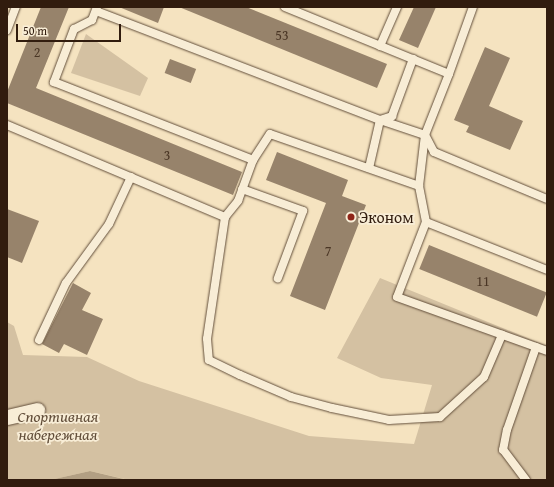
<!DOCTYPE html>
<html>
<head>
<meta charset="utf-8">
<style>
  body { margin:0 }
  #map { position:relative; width:554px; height:487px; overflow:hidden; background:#f5e3c0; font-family:"Gentium Book Plus",serif }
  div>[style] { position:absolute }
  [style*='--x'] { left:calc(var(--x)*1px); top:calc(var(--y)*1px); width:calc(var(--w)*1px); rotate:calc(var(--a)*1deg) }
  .green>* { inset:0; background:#d4c1a2 }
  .water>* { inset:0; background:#b29f83 }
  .building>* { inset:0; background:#97836b; transform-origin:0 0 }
  .roads { filter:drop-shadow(0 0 1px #624e3a) drop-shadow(0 0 1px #624e3a) }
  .lane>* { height:8px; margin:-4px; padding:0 4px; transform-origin:4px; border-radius:4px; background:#f8edd6 }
  .street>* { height:15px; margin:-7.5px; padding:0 7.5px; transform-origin:7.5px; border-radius:7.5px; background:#f8edd6 }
  .dots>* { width:11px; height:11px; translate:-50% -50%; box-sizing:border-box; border:2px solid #f8edd6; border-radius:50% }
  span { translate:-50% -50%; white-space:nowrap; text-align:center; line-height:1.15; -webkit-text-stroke:3.5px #f8edd6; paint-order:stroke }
  .number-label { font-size:14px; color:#4a3625 }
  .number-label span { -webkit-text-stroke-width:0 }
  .poi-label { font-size:16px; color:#311c0e }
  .left { translate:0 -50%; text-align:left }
  .park-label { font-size:16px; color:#624e3a; font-style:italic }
  .frame { position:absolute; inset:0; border:8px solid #311c0e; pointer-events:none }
  .scale { position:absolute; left:16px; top:24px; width:105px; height:18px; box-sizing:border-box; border:2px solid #311c0e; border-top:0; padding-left:5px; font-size:12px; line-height:14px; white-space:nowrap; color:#311c0e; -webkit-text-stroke:3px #f8edd6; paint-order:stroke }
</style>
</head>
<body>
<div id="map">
  <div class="green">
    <div style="clip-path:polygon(86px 34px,148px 78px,140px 96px,71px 73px)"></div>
    <div style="clip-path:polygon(380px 278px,547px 346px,547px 480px,129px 480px,90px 471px,50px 480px,7px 480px,7px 322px,14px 326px,23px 355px,87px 357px,139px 381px,309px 436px,414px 444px,432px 385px,381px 378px,337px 358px)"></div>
  </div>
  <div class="water">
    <div style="clip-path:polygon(90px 471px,128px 480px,50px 480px)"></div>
  </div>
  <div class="building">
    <div style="clip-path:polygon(41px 7px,69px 7px,36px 88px,242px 172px,233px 195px,7px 103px,7px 92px)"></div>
    <div style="clip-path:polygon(119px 7px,164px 7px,158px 23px)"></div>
    <div style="clip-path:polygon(179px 7px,246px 7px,387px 64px,377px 88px)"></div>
    <div style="clip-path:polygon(414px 7px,436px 7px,418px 48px,399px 40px)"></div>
    <div style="clip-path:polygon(485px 47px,510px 58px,489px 106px,523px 121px,510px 150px,466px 132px,469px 126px,454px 120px)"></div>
    <div style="left:170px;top:59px;width:28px;height:15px;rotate:21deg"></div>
    <div style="clip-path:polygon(277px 152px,348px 180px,342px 196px,366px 205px,325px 310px,290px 296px,326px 203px,266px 180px)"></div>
    <div style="clip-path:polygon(7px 209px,39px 221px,22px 263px,7px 257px)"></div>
    <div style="left:429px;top:245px;width:127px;height:26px;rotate:22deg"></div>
    <div style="clip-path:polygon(73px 283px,91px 293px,82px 310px,103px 319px,87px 355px,64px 344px,59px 353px,42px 344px)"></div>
  </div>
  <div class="roads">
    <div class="lane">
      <div style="--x:97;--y:7;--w:14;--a:111"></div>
      <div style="--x:92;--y:20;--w:20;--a:153"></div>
      <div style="--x:74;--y:29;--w:57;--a:110.7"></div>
      <div style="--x:54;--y:82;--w:214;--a:21.4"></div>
      <div style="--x:253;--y:160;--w:31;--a:-57"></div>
      <div style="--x:270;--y:134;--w:158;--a:19.2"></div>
      <div style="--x:419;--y:186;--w:37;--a:79"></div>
      <div style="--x:426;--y:222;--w:130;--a:21.6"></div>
      <div style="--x:285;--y:7;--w:177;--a:22.2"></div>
      <div style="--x:449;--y:74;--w:71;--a:-70.3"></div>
      <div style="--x:96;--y:11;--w:304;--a:21"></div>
      <div style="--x:380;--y:120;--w:13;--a:-18"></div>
      <div style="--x:392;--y:116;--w:61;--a:-69.8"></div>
      <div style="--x:7;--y:30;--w:25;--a:-69"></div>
      <div style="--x:380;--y:46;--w:43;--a:-66.4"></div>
      <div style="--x:449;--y:74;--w:66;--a:111.5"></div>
      <div style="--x:425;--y:135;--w:19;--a:62"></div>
      <div style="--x:434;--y:152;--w:122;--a:22.6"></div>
      <div style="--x:7;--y:125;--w:237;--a:22.9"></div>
      <div style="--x:225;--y:217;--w:21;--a:-51"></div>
      <div style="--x:238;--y:201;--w:44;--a:-69.9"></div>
      <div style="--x:369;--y:168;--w:49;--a:-77.1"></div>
      <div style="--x:380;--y:120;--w:47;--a:18.4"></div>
      <div style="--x:425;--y:135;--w:51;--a:96.7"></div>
      <div style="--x:242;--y:189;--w:65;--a:19.8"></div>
      <div style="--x:303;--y:211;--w:72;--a:110.5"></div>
      <div style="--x:225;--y:217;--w:123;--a:98.4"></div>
      <div style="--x:207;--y:339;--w:21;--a:85"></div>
      <div style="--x:209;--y:360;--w:34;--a:26"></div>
      <div style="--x:240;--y:375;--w:56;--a:23.3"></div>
      <div style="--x:291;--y:397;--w:42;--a:15"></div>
      <div style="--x:332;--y:408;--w:58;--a:11.9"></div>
      <div style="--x:389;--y:420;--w:51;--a:-3.4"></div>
      <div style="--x:440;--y:417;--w:59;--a:-42.3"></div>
      <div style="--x:484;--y:377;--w:46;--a:-66.8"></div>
      <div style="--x:426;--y:222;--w:80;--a:111.1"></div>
      <div style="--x:397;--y:297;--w:159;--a:19.8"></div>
      <div style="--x:39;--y:340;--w:63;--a:-64.7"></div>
      <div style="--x:66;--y:283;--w:73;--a:-53.9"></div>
      <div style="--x:109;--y:224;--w:52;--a:-64.9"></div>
      <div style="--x:526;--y:480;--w:38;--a:-127"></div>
      <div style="--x:503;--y:450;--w:20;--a:-79"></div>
      <div style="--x:507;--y:430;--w:88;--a:-70.7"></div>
    </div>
    <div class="street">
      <div style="--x:7;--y:417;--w:31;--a:-13"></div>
    </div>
  </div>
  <div class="dots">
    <div style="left:351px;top:217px;background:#8f2418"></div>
  </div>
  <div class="number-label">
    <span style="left:282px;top:35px">53</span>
    <span style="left:37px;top:52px">2</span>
    <span style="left:167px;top:155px">3</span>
    <span style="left:328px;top:251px">7</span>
    <span style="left:483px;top:281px">11</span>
  </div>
  <div class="poi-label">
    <span class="left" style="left:359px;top:217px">Эконом</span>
  </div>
  <div class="park-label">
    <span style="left:58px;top:425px">Спортивная<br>набережная</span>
  </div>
  <div class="frame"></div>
  <div class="scale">50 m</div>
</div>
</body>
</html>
